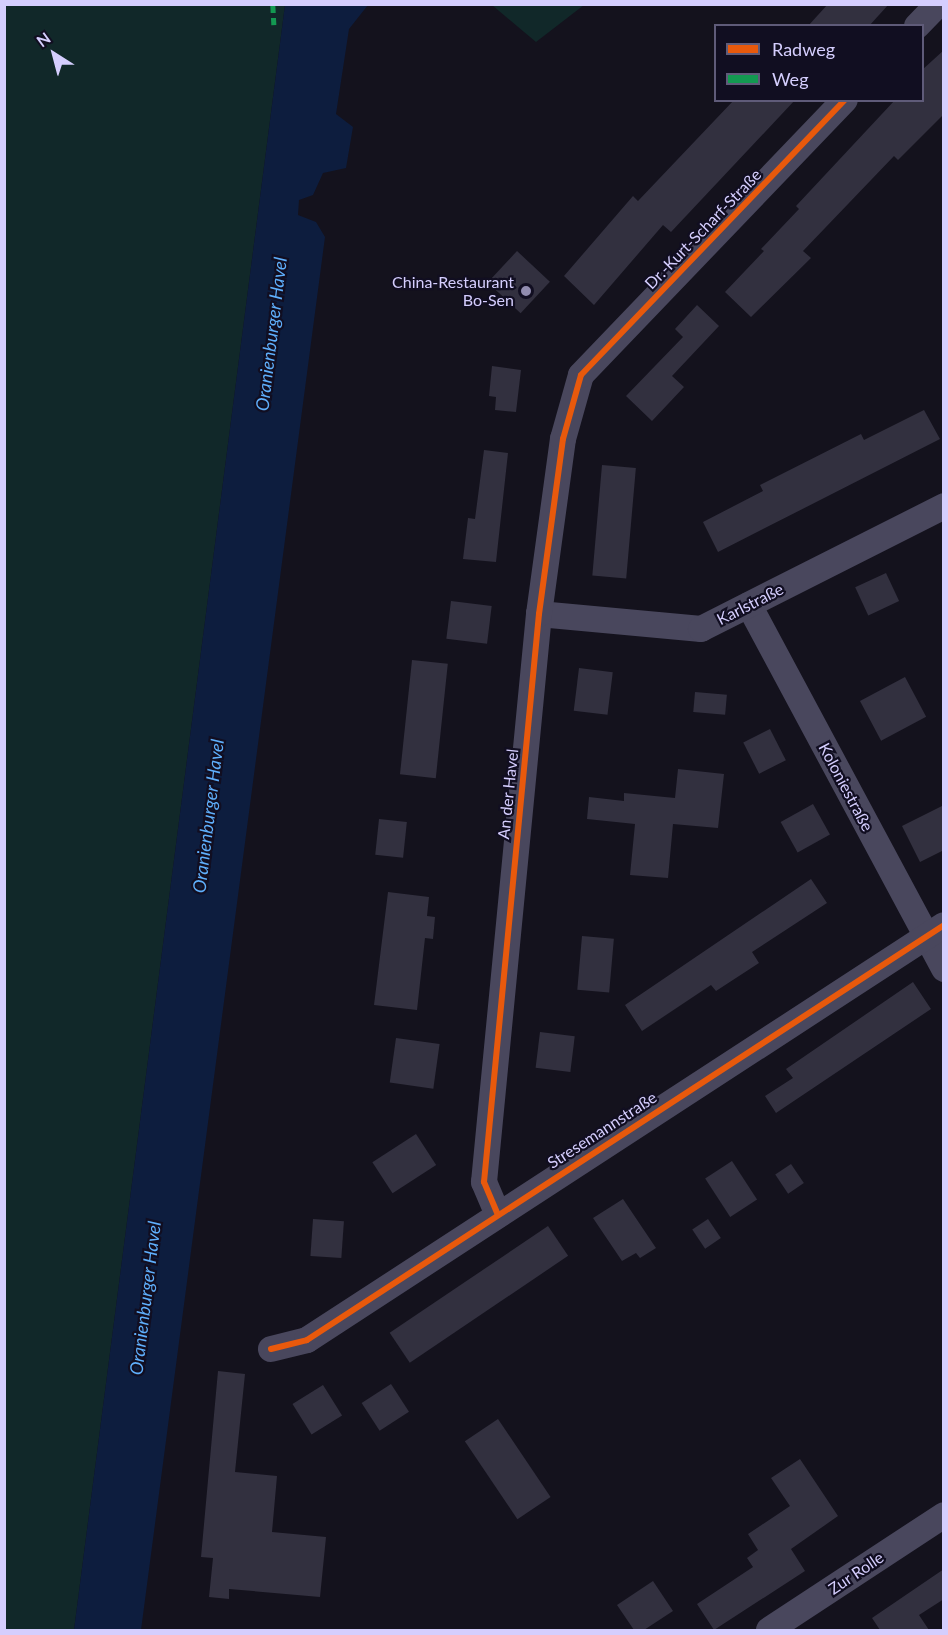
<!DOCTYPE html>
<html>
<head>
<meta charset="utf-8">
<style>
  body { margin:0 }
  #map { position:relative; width:948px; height:1635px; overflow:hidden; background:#14121d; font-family:Lato,sans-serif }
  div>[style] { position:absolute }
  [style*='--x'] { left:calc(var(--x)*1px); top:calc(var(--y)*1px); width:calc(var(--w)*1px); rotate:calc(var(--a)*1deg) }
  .green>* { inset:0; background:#112829 }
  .water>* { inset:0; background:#0d1d3e }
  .building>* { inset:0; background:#32303f; transform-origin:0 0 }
  .street>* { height:26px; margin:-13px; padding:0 13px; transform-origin:13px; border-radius:13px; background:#49475d }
  .quiet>* { height:4.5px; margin-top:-2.25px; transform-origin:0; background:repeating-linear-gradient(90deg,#139951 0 9px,transparent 0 13.5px) }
  .cycleway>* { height:6px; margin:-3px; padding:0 3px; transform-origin:3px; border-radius:3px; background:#e8590c }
  .dots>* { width:16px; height:16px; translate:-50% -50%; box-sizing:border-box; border:3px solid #110e21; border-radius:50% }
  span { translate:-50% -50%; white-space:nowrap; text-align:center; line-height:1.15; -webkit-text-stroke:4.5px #110e21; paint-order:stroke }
  .street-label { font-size:16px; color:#d5cefe }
  .poi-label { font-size:16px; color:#d5cefe }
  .right { translate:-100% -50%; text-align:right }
  .water-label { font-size:18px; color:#5faffc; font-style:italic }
  .frame { position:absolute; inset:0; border:6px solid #d5cefe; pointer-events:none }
  .legend { position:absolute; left:714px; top:24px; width:210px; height:78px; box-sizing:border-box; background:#110e21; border:2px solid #5f5b79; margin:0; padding:8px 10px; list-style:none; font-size:18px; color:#d5cefe }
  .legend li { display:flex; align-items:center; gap:12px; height:30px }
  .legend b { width:30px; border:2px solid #5f5b79 }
  .north { position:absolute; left:24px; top:24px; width:60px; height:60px; -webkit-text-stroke:4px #110e21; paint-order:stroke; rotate:324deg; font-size:16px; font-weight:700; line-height:24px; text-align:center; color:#d5cefe }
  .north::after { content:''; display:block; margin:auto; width:21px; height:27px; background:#d5cefe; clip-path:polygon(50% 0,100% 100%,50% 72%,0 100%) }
</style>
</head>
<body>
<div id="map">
  <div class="green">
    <div style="clip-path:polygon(5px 5px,285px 5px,74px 1630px,5px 1630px)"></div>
    <div style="clip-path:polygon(492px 5px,584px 5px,536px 42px)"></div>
  </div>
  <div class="water">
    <div style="clip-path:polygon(285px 5px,368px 5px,349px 29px,336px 114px,353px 127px,346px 168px,323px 173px,313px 195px,299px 200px,298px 215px,316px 222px,325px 237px,141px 1630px,74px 1630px)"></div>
  </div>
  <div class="building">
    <div style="clip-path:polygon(828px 4px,889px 4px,869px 26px,808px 26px)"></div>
    <div style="clip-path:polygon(944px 50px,944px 114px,898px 160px,894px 156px,803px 251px,811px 258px,751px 317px,725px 292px,764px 251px,761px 249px,799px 209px,796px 206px,895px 100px,922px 100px,922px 70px)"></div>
    <div style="clip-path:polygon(734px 100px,795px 100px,671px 232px,663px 225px,594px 305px,564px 276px,633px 196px,638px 201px)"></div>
    <div style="left:517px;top:251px;width:45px;height:43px;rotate:43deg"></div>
    <div style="clip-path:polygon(697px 305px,719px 326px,672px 376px,684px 387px,652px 421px,626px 396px,683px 337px,675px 329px)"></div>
    <div style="clip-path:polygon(492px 366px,521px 370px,516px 412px,495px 410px,496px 397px,489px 396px)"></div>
    <div style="clip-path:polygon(924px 410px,940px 439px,718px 552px,703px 522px,763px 491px,760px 485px,861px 434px,864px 440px)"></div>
    <div style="clip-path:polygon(484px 450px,508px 453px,496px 562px,463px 559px,468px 518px,475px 519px)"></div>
    <div style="left:602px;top:465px;width:34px;height:111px;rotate:5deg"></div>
    <div style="left:886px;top:573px;width:31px;height:34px;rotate:65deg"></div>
    <div style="left:451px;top:601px;width:41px;height:38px;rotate:7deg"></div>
    <div style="left:412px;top:660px;width:36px;height:115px;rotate:6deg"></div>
    <div style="left:579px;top:668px;width:34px;height:43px;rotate:7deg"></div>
    <div style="left:905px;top:677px;width:45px;height:51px;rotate:62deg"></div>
    <div style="left:695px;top:692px;width:32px;height:20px;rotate:5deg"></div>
    <div style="left:770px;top:729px;width:35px;height:30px;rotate:63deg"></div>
    <div style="clip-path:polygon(678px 769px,724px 774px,718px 828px,673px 824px,668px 878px,630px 875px,635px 824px,587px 819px,589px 797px,624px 801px,624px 793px,675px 798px)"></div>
    <div style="left:813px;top:804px;width:35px;height:37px;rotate:61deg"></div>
    <div style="clip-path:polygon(944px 805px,944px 850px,920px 862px,902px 826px)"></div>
    <div style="left:379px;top:819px;width:28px;height:36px;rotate:6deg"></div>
    <div style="clip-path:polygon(811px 879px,827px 903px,752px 952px,759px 963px,716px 991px,711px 985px,642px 1031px,625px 1005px)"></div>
    <div style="clip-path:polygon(388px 892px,429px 897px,427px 916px,435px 917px,433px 939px,425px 938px,417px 1010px,374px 1005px)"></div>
    <div style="left:582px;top:936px;width:32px;height:54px;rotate:5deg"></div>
    <div style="clip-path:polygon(913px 982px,931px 1009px,776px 1113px,765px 1096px,793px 1078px,786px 1069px)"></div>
    <div style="left:540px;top:1032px;width:35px;height:36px;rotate:7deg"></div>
    <div style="left:396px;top:1038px;width:44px;height:45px;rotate:8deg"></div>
    <div style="left:416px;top:1134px;width:37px;height:52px;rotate:57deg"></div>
    <div style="left:732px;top:1161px;width:46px;height:32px;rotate:57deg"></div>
    <div style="left:791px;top:1164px;width:23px;height:19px;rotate:56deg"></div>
    <div style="clip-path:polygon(623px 1199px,656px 1248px,640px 1258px,636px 1253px,622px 1261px,593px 1218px)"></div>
    <div style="left:313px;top:1219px;width:31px;height:37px;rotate:4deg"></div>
    <div style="left:708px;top:1219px;width:23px;height:19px;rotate:56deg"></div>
    <div style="left:548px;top:1226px;width:36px;height:191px;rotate:56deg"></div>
    <div style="clip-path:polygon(218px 1371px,245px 1374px,235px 1472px,277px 1476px,272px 1532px,326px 1537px,320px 1597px,229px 1589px,229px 1599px,209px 1597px,213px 1558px,201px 1557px)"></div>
    <div style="left:391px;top:1384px;width:33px;height:35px;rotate:57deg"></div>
    <div style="left:323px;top:1385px;width:36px;height:36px;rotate:58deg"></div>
    <div style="left:498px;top:1419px;width:94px;height:40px;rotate:56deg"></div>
    <div style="clip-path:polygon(800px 1459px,838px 1516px,791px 1549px,805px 1571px,714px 1630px,697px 1604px,753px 1567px,747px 1558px,758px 1550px,748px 1534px,790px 1506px,771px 1478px)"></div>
    <div style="clip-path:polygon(944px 1569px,944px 1599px,919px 1615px,929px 1630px,880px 1630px,872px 1618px)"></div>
    <div style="clip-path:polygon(653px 1581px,673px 1611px,644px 1630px,634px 1630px,617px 1605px)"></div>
  </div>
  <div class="street">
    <div style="--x:917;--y:26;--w:30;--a:-46"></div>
    <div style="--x:749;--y:605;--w:413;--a:61.8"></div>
    <div style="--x:539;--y:614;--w:163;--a:5.3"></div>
    <div style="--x:701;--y:629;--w:272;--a:-26.8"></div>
    <div style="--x:498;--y:1215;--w:36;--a:-113"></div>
    <div style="--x:484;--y:1182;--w:571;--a:-84.47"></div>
    <div style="--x:539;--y:614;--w:177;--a:-82.2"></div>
    <div style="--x:563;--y:439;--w:66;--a:-74.3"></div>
    <div style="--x:581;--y:375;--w:381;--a:-46.2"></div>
    <div style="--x:271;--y:1349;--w:37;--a:-14"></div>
    <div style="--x:307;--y:1340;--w:760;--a:-33.08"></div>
    <div style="--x:769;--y:1630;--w:209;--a:-33.3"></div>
  </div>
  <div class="quiet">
    <div style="--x:273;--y:4;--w:21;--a:87"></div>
  </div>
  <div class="cycleway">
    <div style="--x:498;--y:1215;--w:36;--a:-113"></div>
    <div style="--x:484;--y:1182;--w:571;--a:-84.47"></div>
    <div style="--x:539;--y:614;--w:177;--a:-82.2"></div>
    <div style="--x:563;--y:439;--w:66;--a:-74.3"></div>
    <div style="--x:581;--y:375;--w:381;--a:-46.2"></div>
    <div style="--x:271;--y:1349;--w:37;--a:-14"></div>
    <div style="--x:307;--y:1340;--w:760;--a:-33.08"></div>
  </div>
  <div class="dots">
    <div style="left:526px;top:291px;background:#918caf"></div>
  </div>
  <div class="street-label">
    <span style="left:703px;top:229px;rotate:-46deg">Dr.-Kurt-Scharf-Straße</span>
    <span style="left:750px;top:604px;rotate:-27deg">Karlstraße</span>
    <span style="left:846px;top:787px;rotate:62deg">Koloniestraße</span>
    <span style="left:508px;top:794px;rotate:-84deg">An der Havel</span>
    <span style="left:602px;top:1130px;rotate:-33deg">Stresemannstraße</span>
    <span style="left:856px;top:1573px;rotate:-34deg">Zur Rolle</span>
  </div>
  <div class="poi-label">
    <span class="right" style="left:514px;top:291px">China-Restaurant<br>Bo-Sen</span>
  </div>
  <div class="water-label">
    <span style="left:271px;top:334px;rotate:-83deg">Oranienburger Havel</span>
    <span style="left:208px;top:816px;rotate:-83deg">Oranienburger Havel</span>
    <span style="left:145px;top:1298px;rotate:-83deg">Oranienburger Havel</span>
  </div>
  <div class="frame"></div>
  <ul class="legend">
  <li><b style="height:8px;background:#e8590c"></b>Radweg</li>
  <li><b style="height:8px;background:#139951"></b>Weg</li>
  </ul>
  <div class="north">N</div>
</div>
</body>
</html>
